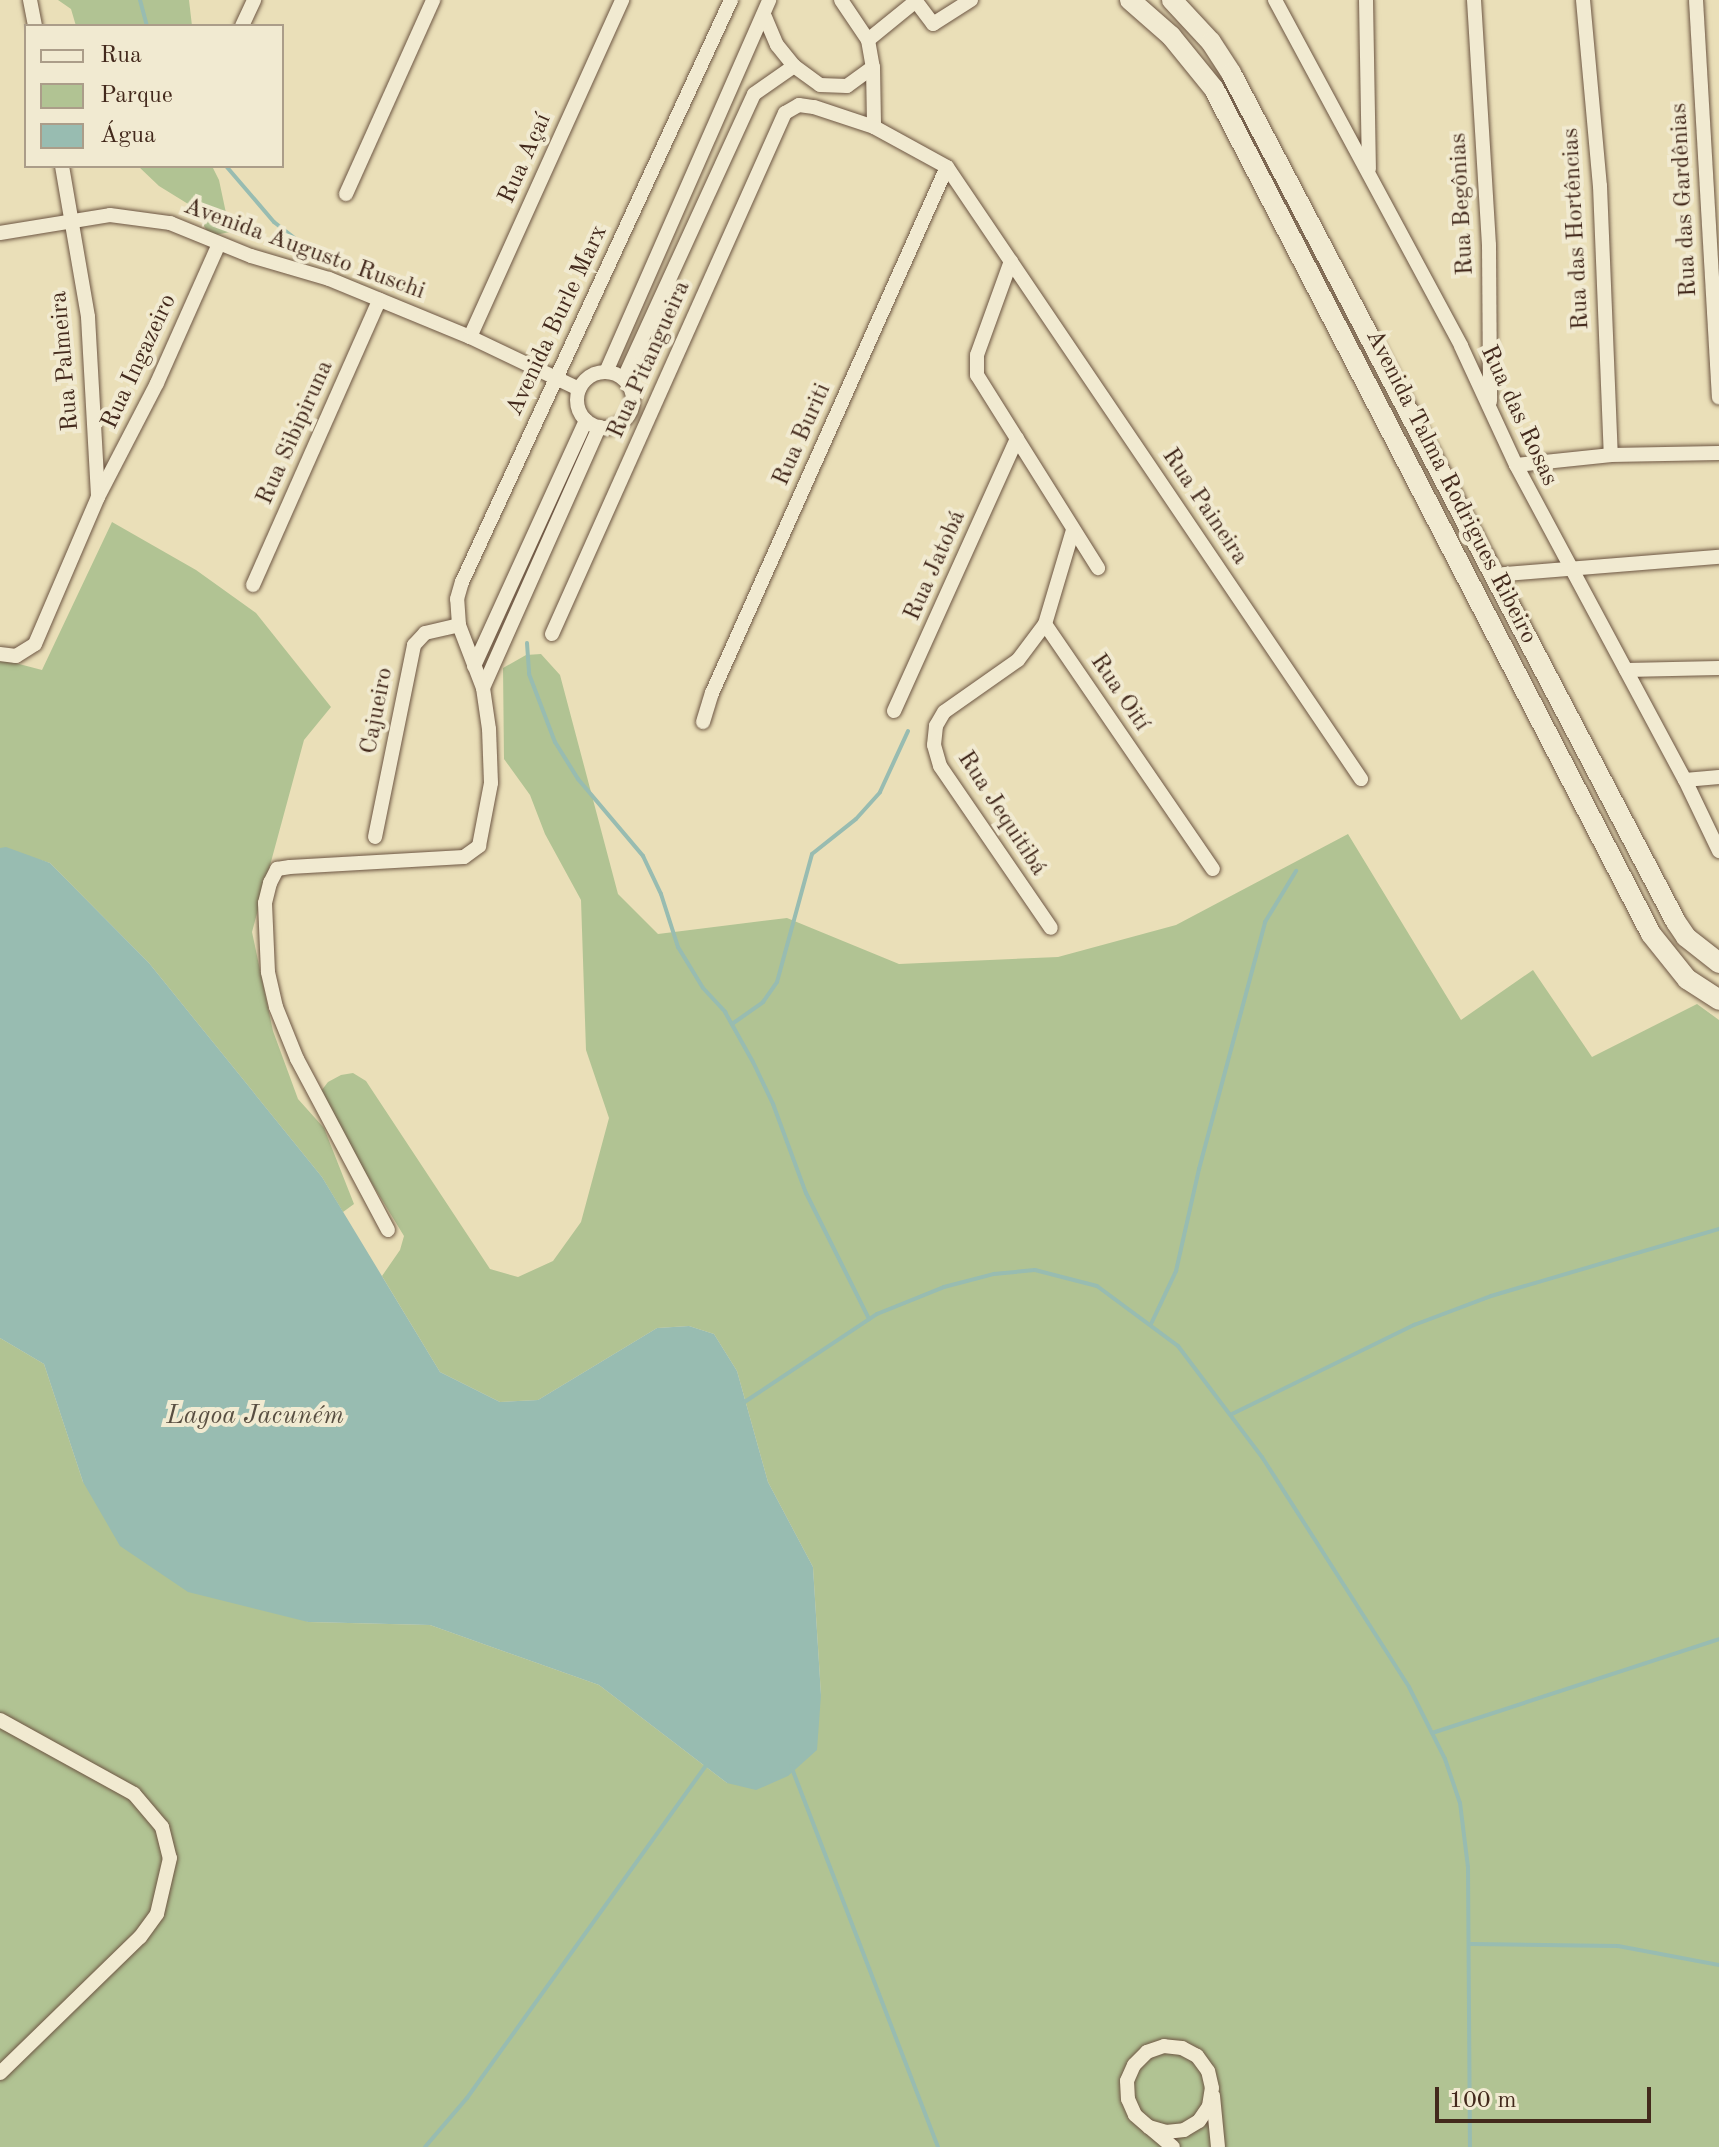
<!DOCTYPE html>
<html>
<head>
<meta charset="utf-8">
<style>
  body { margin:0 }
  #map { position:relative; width:1719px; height:2147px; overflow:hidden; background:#eadfb8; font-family:"Old Standard TT",serif }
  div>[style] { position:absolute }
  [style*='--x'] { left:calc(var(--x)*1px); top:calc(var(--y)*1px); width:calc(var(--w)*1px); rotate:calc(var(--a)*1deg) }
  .green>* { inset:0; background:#b1c393 }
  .water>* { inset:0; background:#98bcb1 }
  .stream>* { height:4px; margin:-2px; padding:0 2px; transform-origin:2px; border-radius:2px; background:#98bcb1 }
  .roads { filter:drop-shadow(0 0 2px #6d5643) drop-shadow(0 0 2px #6d5643) }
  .minor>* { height:14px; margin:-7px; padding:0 7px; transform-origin:7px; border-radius:7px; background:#f1ead1 }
  .minor>.ring { margin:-7px; padding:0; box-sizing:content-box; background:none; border:14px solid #f1ead1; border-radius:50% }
  .secondary>* { height:20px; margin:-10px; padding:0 10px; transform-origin:10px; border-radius:10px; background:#f1ead1 }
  span { translate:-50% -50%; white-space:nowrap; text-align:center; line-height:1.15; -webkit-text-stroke:8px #f1ead1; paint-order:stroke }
  .street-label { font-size:24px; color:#43291c }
  .water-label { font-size:26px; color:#584e41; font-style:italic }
  .legend { position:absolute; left:24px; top:24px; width:260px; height:144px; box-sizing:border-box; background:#f1ead1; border:2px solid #ab9d89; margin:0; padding:10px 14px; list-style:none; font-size:24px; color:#43291c }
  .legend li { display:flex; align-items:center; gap:16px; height:40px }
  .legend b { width:40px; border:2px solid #ab9d89 }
  .scale { position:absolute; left:1435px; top:2087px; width:216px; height:36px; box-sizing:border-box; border:4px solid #43291c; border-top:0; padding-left:10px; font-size:24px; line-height:28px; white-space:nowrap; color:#43291c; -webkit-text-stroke:6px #f1ead1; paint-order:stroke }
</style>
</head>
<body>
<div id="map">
  <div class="green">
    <div style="clip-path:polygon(58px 0,189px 0,192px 26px,76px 26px,71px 9px)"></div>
    <div style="clip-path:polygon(138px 166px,212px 166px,219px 180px,230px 232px,210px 236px,193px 207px,159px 186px)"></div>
    <div style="clip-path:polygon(112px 522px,196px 570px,256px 613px,331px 707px,304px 740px,252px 932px,273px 1031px,298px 1099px,324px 1128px,354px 1204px,343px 1212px,322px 1177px,149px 963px,50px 863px,0 848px,0 659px,42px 670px)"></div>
    <div style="clip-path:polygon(541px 654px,560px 675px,618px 894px,658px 934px,787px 918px,899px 964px,1058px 957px,1176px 925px,1348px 834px,1461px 1020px,1533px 970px,1592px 1057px,1697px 1004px,1719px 1020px,1719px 2147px,0 2147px,0 1338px,44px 1364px,83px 1482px,308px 1622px,430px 1625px,599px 1685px,727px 1783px,821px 1695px,813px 1567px,768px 1482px,737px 1371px,714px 1334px,689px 1326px,657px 1328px,538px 1400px,500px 1402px,440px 1372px,382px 1276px,400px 1250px,404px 1236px,318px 1095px,328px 1082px,341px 1075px,353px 1073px,366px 1081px,490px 1269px,518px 1277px,553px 1261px,581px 1222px,609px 1118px,586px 1050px,581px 900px,545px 834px,530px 795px,504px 759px,503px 668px,526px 655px)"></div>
  </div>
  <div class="water">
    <div style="clip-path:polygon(6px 847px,50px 863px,149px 963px,322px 1177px,440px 1372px,500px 1402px,538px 1400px,657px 1328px,689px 1326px,714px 1334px,737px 1371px,768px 1482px,813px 1567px,821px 1695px,817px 1750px,788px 1776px,756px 1790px,727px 1783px,599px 1685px,430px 1625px,308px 1622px,188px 1592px,120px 1546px,83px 1482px,44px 1364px,0 1338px,0 848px)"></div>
  </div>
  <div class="stream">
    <div style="--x:140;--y:0;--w:27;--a:75"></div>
    <div style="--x:226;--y:166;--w:74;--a:49.4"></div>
    <div style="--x:274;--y:222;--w:47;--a:38.1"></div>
    <div style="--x:527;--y:643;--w:31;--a:86"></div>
    <div style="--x:529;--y:674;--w:73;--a:69.1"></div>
    <div style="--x:555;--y:742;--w:44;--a:58.1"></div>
    <div style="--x:578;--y:779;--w:101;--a:49.8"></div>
    <div style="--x:643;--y:856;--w:42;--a:64.7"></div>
    <div style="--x:661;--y:894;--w:56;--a:72.2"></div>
    <div style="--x:678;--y:947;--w:48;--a:58.6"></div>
    <div style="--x:703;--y:988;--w:33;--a:47"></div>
    <div style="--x:725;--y:1012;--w:57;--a:60.8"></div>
    <div style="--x:753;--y:1062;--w:47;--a:64.5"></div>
    <div style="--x:773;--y:1104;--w:95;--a:69.7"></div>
    <div style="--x:806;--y:1193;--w:141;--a:63.4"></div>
    <div style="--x:732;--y:1024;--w:38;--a:-35"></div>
    <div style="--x:763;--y:1002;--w:24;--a:-55"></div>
    <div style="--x:777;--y:982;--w:133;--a:-74.7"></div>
    <div style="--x:812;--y:854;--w:56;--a:-38.5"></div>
    <div style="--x:856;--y:819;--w:36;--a:-48"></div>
    <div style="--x:880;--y:792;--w:67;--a:-65.3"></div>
    <div style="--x:1151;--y:1324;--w:59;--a:-64.7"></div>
    <div style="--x:1176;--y:1271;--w:105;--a:-77.3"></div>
    <div style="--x:1199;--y:1169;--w:256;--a:-75"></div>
    <div style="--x:1265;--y:922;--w:60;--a:-58.7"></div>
    <div style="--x:743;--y:1403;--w:161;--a:-33.6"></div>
    <div style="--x:877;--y:1314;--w:72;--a:-21.9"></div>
    <div style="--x:944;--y:1287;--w:52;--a:-14.6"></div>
    <div style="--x:994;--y:1274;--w:41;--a:-5.6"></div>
    <div style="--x:1035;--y:1270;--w:64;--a:14.5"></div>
    <div style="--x:1097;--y:1286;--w:101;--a:36.5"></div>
    <div style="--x:1178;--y:1346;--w:139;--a:52.9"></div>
    <div style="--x:1262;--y:1457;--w:273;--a:57.4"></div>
    <div style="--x:1409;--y:1687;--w:80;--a:63.4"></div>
    <div style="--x:1445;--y:1759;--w:46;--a:71.2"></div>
    <div style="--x:1460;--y:1803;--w:64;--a:82.9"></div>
    <div style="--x:1468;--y:1867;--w:280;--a:89.6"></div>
    <div style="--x:1232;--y:1414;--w:203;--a:-26.1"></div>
    <div style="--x:1414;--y:1325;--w:82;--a:-20.6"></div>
    <div style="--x:1491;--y:1296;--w:238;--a:-16.4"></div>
    <div style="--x:1432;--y:1733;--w:302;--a:-18.1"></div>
    <div style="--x:791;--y:1766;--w:408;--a:68.9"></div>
    <div style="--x:1470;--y:1944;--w:148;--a:0.8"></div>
    <div style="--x:1618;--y:1946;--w:103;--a:10.7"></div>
    <div style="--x:425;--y:2147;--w:65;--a:-49.4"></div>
    <div style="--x:467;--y:2098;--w:413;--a:-54.3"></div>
  </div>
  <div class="roads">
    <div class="minor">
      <div style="--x:30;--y:0;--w:26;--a:79"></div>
      <div style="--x:841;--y:0;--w:48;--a:56"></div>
      <div style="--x:868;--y:40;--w:27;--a:80"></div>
      <div style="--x:873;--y:67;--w:60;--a:89"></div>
      <div style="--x:915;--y:0;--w:30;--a:53"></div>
      <div style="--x:933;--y:24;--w:45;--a:-32.3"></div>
      <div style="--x:1275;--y:0;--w:393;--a:61.7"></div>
      <div style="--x:1461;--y:346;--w:131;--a:65.2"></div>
      <div style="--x:1516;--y:465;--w:357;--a:61.8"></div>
      <div style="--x:1685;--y:780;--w:79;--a:64.4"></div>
      <div style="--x:1366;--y:0;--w:169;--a:89"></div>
      <div style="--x:1474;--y:0;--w:245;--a:86.5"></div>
      <div style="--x:1489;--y:245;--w:156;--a:89.6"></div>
      <div style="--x:1583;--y:0;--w:187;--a:84.8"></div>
      <div style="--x:1600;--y:186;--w:269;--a:87.7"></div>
      <div style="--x:1696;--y:0;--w:398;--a:86.7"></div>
      <div style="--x:765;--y:17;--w:30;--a:67"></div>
      <div style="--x:777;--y:45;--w:27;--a:51"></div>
      <div style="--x:794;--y:66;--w:32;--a:36"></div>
      <div style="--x:820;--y:85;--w:27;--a:2"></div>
      <div style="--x:847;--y:86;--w:32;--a:-36"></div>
      <div style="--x:242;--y:26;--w:29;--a:-65"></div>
      <div style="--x:868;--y:40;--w:62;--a:-39.1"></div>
      <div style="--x:62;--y:166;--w:153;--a:80.2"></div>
      <div style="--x:88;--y:317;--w:180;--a:86.8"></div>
      <div style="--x:346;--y:194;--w:213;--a:-65.8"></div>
      <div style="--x:0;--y:233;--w:111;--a:-9.3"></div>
      <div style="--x:110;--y:215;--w:61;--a:7.6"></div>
      <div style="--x:170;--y:223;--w:87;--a:22.2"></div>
      <div style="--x:251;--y:256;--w:81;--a:16.4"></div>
      <div style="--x:329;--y:279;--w:152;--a:22.4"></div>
      <div style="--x:470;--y:337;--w:121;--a:25.5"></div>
      <div style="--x:1011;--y:261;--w:100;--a:109.9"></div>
      <div style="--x:977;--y:355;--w:20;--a:90"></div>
      <div style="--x:977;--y:375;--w:228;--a:57.9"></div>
      <div style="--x:470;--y:337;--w:370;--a:-65.7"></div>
      <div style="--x:606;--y:372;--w:406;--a:-66.3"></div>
      <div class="ring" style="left:577px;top:372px;width:42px;height:42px"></div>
      <div style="--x:624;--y:378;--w:312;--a:-65.4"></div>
      <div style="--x:754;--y:94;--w:49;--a:-35"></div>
      <div style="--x:1516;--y:465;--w:96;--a:-6"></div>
      <div style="--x:1611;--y:455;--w:108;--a:-1.1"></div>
      <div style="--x:1073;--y:530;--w:98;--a:106.6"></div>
      <div style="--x:1045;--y:624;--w:297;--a:55.6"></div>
      <div style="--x:1493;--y:575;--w:227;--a:-4.6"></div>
      <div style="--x:253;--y:585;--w:312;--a:-66.1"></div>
      <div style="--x:1045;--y:624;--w:45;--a:126.9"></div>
      <div style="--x:1018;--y:660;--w:90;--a:144.9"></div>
      <div style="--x:944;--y:712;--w:16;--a:120"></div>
      <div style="--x:936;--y:726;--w:19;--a:96"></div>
      <div style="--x:934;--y:745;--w:22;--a:74"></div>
      <div style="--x:940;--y:766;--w:196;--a:55.6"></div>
      <div style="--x:552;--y:634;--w:571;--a:-65.91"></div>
      <div style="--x:785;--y:113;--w:16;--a:-30"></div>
      <div style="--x:799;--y:105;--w:15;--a:8"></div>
      <div style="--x:814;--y:107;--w:63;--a:18.4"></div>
      <div style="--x:874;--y:127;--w:83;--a:28.7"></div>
      <div style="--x:947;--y:167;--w:739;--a:55.92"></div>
      <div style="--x:0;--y:654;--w:16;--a:7"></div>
      <div style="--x:16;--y:656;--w:22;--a:-32"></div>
      <div style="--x:35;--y:644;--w:160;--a:-66.8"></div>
      <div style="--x:98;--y:497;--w:128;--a:-62.6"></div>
      <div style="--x:157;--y:383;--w:152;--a:-66"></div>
      <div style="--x:474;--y:666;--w:270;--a:-65.5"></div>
      <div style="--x:1626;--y:670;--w:93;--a:-1.2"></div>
      <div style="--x:483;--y:688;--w:286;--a:-66"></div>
      <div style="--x:894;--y:711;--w:299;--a:-65.7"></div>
      <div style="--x:703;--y:722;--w:30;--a:-73"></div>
      <div style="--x:712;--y:693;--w:576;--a:-65.93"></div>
      <div style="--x:1685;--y:780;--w:34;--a:-5"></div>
      <div style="--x:375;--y:837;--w:196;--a:-78.5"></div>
      <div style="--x:414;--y:645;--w:16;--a:-47"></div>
      <div style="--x:425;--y:633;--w:35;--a:-13"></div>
      <div style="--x:388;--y:1230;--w:194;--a:-118"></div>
      <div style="--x:297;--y:1059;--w:56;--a:-112"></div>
      <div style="--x:276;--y:1007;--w:36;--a:-103"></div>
      <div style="--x:268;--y:972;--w:69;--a:-92.5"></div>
      <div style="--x:265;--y:903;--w:21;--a:-76"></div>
      <div style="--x:270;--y:883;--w:16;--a:-63"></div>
      <div style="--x:277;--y:869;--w:13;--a:-9"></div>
      <div style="--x:290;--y:867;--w:174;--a:-3.3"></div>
      <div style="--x:464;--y:857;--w:19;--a:-36"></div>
      <div style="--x:479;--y:846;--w:64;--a:-79.2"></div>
      <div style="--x:491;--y:783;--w:54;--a:-92.1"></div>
      <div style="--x:489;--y:729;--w:41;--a:-98.3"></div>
      <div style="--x:483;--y:688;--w:67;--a:-110.9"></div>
      <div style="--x:459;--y:625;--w:26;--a:-94"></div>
      <div style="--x:457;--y:599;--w:18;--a:-74"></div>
      <div style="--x:462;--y:582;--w:641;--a:-65.19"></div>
      <div style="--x:0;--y:1720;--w:153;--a:28.9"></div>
      <div style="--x:134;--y:1794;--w:43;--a:49.7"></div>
      <div style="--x:162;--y:1827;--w:32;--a:76"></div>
      <div style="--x:170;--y:1858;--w:57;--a:103.1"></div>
      <div style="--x:157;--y:1914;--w:29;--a:126"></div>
      <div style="--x:140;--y:1937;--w:195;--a:135.8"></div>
      <div style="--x:1213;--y:2096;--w:51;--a:84.4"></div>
      <div style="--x:1149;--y:2127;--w:18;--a:16"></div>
      <div style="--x:1166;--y:2132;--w:18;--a:-6"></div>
      <div style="--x:1184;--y:2130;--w:17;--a:-31"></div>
      <div style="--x:1199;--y:2121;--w:18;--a:-56"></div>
      <div style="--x:1209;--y:2106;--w:18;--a:-81"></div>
      <div style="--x:1212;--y:2088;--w:17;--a:-103"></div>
      <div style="--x:1208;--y:2071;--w:19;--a:-126"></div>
      <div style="--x:1197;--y:2056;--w:17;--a:-152"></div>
      <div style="--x:1182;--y:2048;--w:18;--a:-174"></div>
      <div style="--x:1164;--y:2046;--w:18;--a:161"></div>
      <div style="--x:1147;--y:2052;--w:18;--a:135"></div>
      <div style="--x:1134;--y:2065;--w:17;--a:114"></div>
      <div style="--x:1127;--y:2081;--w:18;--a:87"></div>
      <div style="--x:1128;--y:2099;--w:17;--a:66"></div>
      <div style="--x:1135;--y:2115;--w:18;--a:41"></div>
      <div style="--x:1149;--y:2127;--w:31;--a:40"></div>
    </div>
    <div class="secondary">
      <div style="--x:1130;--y:0;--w:55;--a:41.3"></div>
      <div style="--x:1171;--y:36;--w:68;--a:50.9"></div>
      <div style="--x:1214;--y:89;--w:951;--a:62.65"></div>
      <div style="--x:1651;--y:934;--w:58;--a:51.3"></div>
      <div style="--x:1687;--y:979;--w:38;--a:33"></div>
      <div style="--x:1172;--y:0;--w:57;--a:47.1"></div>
      <div style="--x:1211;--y:42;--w:37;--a:57"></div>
      <div style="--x:1231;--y:73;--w:959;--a:62.34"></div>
      <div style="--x:1676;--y:922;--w:18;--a:56"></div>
      <div style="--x:1686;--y:937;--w:42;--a:38.2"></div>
    </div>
  </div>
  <div class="street-label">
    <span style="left:526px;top:159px;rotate:-66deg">Rua Açaí</span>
    <span style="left:1685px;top:200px;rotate:-93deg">Rua das Gardênias</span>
    <span style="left:1463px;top:204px;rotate:-93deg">Rua Begônias</span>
    <span style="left:1577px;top:229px;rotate:-93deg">Rua das Hortências</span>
    <span style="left:304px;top:250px;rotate:20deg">Avenida Augusto Ruschi</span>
    <span style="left:558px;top:321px;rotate:-65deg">Avenida Burle Marx</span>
    <span style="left:650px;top:360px;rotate:-66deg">Rua Pitangueira</span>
    <span style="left:66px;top:361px;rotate:-95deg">Rua Palmeira</span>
    <span style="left:140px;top:362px;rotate:-65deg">Rua Ingazeiro</span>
    <span style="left:1518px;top:416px;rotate:65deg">Rua das Rosas</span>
    <span style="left:296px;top:433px;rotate:-66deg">Rua Sibipiruna</span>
    <span style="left:803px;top:435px;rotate:-66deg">Rua Buriti</span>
    <span style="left:1450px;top:487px;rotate:63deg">Avenida Talma Rodrigues Ribeiro</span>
    <span style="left:1204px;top:507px;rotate:56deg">Rua Paineira</span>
    <span style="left:936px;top:566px;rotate:-66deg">Rua Jatobá</span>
    <span style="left:1119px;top:693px;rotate:56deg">Rua Oití</span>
    <span style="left:378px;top:711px;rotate:-79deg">Cajueiro</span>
    <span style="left:1001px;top:814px;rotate:57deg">Rua Jequitibá</span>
  </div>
  <div class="water-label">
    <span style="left:255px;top:1417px">Lagoa Jacuném</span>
  </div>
  <ul class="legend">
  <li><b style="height:10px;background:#f1ead1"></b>Rua</li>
  <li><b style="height:22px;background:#b1c393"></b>Parque</li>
  <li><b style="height:22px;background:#98bcb1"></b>Água</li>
  </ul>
  <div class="scale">100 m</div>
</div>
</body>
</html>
